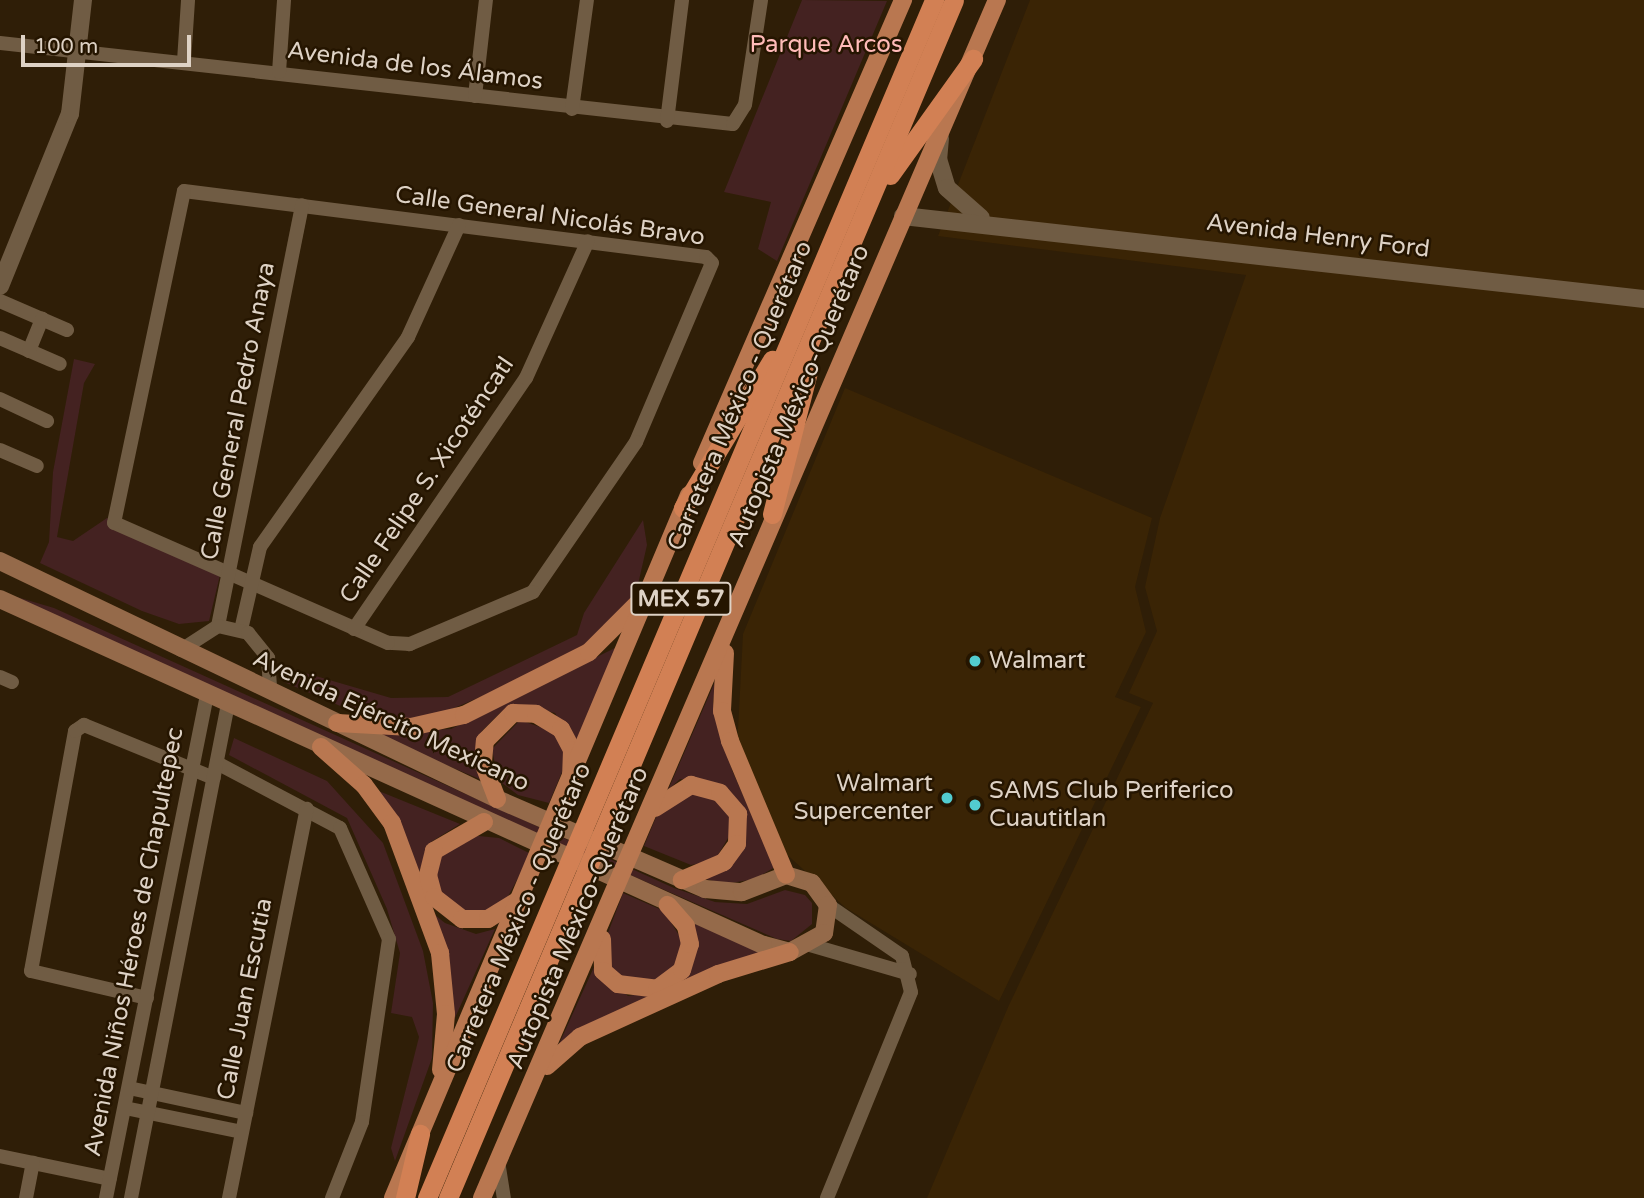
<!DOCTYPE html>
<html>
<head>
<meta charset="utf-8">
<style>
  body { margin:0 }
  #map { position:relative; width:1644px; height:1198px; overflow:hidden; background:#2f1e07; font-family:"Varela Round",sans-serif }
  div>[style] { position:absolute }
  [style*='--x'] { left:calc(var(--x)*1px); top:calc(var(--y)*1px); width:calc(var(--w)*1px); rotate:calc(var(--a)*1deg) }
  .built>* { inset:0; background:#3a2405 }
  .green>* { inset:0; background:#442221 }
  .minor>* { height:14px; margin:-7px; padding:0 7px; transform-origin:7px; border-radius:7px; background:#705c44 }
  .tertiary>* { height:18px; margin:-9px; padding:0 9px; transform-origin:9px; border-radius:9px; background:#705c44 }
  .secondary>* { height:18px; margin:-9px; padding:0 9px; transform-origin:9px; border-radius:9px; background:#956a4a }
  .primary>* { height:18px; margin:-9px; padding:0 9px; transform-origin:9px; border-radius:9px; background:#b97750 }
  .trunk>* { height:19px; margin:-9.5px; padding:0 9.5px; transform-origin:9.5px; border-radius:9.5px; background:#d28054 }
  .dots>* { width:19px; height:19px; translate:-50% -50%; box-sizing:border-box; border:4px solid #251500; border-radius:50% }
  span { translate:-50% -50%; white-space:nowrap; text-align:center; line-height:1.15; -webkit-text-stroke:5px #251500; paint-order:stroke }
  .shield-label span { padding:2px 5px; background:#251500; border:2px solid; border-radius:5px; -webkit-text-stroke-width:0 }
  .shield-label { font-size:23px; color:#ded2c5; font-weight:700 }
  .park-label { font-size:24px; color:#ffbbb8 }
  .street-label { font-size:24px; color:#ded2c5 }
  .poi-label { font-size:24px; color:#ded2c5 }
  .left { translate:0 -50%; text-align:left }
  .right { translate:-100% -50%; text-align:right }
  .scale { position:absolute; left:21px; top:35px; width:170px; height:32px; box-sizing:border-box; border:4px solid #ded2c5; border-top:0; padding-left:9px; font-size:21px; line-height:24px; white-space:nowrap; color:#ded2c5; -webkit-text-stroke:5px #251500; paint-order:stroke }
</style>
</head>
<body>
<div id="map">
  <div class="built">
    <div style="clip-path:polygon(1030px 0,1644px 0,1644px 1198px,927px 1198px,1009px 1005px,1153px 703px,1129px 693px,1157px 631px,1145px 587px,1160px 518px,1246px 275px,938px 236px)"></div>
    <div style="clip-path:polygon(845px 388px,1152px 518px,1135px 587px,1146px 632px,1115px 697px,1141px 707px,999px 1001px,846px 908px,783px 851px,737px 749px,743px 634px)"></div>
  </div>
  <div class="green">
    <div style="clip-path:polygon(802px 0,887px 1px,777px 261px,758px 249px,771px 202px,724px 192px)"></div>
    <div style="clip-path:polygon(74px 359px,95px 364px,84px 383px,57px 537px,73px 541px,107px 518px,221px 571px,209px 621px,179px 624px,142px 611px,40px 563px,49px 542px,53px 472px)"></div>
    <div style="clip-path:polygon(643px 520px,647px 545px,634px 602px,588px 646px,495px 691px,430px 718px,397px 718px,352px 711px,284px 682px,285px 667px,391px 698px,448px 697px,577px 635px,584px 613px)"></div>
    <div style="clip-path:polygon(0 592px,54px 608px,674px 888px,715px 902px,747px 904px,785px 890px,805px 895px,812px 903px,812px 924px,791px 941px,777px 939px,247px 708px)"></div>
    <div style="clip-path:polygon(619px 646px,575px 749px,555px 713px,530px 707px,501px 712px,482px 731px,474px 763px,482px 780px,369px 733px,451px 729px)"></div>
    <div style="clip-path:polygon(717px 677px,713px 702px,732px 770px,775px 867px,755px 879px,725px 884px,705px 879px,727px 868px,742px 847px,719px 785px,680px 779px,668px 790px)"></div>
    <div style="clip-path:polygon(520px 720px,557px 733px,563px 746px,565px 765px,549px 803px,518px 795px,498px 780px,492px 749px)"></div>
    <div style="clip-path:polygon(234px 738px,327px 781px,383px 843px,423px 951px,433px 1003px,432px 1058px,395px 1161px,391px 1148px,419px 1037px,412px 1017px,391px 1013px,400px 953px,387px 909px,347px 818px,229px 755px)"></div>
    <div style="clip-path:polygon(364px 785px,460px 824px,431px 842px,419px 872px,435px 915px,445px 923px,476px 934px,495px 929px,454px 1020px,445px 951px)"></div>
    <div style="clip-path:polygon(689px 792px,710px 794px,730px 814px,731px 833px,715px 860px,691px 865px,644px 846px,656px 817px)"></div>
    <div style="clip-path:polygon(469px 835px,499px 838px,531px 854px,499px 913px,466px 913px,440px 897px,434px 876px,438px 856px)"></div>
    <div style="clip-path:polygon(623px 893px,664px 911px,685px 945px,674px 972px,641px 987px,610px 971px,603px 946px)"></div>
    <div style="clip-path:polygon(693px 923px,762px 952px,558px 1046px,594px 967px,628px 996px,672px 987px)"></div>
  </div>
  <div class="minor">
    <div style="--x:0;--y:43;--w:737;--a:6.31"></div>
    <div style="--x:733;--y:124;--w:22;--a:-58"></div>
    <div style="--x:745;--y:105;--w:106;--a:-81.3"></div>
    <div style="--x:184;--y:61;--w:61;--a:-86.2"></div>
    <div style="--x:279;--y:72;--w:72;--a:-86"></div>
    <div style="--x:475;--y:96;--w:97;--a:-83.5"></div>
    <div style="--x:572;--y:109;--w:110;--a:-82.2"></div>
    <div style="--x:667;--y:121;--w:122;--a:-82.9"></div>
    <div style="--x:184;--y:191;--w:526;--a:7.21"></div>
    <div style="--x:706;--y:257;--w:8;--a:45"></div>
    <div style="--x:712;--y:263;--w:194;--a:113"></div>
    <div style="--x:636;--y:442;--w:182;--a:124.5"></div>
    <div style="--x:533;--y:592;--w:134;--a:157.1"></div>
    <div style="--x:410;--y:644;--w:22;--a:-177"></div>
    <div style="--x:388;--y:643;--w:299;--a:-156.3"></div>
    <div style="--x:114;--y:523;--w:339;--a:-78.1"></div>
    <div style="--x:0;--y:301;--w:73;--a:23.4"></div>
    <div style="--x:0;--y:338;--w:65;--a:23.4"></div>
    <div style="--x:29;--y:351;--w:35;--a:-68"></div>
    <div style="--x:0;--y:399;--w:52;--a:25.1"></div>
    <div style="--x:0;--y:450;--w:40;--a:23.4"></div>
    <div style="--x:218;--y:626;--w:429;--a:-78.7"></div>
    <div style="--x:354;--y:629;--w:304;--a:-55.6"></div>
    <div style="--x:526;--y:378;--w:150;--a:-65.7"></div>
    <div style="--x:241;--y:630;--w:85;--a:-77.1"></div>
    <div style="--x:260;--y:547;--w:257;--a:-54.8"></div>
    <div style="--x:408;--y:337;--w:123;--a:-65.5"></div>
    <div style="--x:181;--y:650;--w:44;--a:-33"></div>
    <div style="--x:218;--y:626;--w:31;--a:13"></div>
    <div style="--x:248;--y:633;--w:32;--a:51"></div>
    <div style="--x:268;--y:658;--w:32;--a:86"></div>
    <div style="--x:0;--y:677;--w:13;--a:23"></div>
    <div style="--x:217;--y:763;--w:139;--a:27.9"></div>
    <div style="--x:340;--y:828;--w:121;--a:66.2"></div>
    <div style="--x:389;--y:939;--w:185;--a:98.4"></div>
    <div style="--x:362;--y:1122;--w:82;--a:111.5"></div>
    <div style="--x:810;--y:945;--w:104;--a:16.2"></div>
    <div style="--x:147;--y:998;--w:119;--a:-166.9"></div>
    <div style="--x:31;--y:971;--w:244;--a:-79.6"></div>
    <div style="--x:75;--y:731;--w:11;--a:-34"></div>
    <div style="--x:84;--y:725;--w:140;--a:22.2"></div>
    <div style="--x:129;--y:1088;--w:120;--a:12.1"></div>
    <div style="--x:125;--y:1108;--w:119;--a:11.6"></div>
    <div style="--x:0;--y:1156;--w:112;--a:11.8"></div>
    <div style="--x:498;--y:1161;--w:37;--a:81"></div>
    <div style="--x:26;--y:1198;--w:36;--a:-79"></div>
    <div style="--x:106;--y:1198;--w:513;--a:-78.65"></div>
    <div style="--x:131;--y:1198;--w:503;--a:-78.89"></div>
    <div style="--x:229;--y:1198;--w:397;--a:-78.7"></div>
    <div style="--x:827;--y:1198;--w:222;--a:-67.8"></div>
    <div style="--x:911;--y:992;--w:37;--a:-104"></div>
    <div style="--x:902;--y:956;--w:90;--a:-145.4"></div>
  </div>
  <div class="tertiary">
    <div style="--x:940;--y:138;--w:21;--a:95"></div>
    <div style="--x:938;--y:159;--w:30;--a:73"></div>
    <div style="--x:947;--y:188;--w:45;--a:41.4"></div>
    <div style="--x:903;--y:216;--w:746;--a:6.39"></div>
    <div style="--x:0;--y:286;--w:186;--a:-67.9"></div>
    <div style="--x:70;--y:114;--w:115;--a:-83.5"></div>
  </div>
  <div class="secondary">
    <div style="--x:0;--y:561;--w:551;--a:25.59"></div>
    <div style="--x:497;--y:799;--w:227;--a:23.4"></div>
    <div style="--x:705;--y:889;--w:37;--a:5"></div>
    <div style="--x:742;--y:892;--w:47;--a:-21.1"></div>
    <div style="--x:786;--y:875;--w:27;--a:17"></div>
    <div style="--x:812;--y:883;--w:27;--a:54"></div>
    <div style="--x:828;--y:905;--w:28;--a:98"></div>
    <div style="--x:824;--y:933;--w:39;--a:151"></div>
    <div style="--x:790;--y:952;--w:28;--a:-165"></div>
    <div style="--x:763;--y:945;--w:838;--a:-155.61"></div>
  </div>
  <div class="primary">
    <div style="--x:702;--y:463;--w:505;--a:-66.53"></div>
    <div style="--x:725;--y:653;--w:58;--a:93"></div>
    <div style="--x:722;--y:711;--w:31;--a:75"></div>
    <div style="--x:730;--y:741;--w:145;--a:67.3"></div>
    <div style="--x:337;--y:723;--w:74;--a:3.1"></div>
    <div style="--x:411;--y:727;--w:54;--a:-12.8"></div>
    <div style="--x:464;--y:715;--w:140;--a:-26.7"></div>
    <div style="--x:589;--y:652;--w:72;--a:-45"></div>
    <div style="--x:321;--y:747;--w:57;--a:41.5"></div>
    <div style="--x:364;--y:785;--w:47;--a:53.6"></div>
    <div style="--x:392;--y:823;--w:139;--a:69.7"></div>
    <div style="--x:440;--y:953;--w:61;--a:84.4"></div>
    <div style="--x:446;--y:1014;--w:56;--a:95.1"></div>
    <div style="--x:497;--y:799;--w:40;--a:-111"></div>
    <div style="--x:483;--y:762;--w:21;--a:-85"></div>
    <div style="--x:485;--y:741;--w:40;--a:-45"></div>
    <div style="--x:513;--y:713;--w:23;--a:2"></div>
    <div style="--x:536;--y:714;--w:29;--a:31"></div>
    <div style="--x:561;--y:729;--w:24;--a:62"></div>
    <div style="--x:572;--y:750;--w:26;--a:92"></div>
    <div style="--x:655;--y:808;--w:43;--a:-32.6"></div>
    <div style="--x:691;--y:785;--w:30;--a:15"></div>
    <div style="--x:720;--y:793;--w:28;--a:49"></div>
    <div style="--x:738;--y:814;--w:30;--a:92"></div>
    <div style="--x:737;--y:844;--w:22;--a:126"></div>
    <div style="--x:724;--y:862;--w:46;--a:156.8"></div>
    <div style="--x:484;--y:822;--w:58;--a:149.9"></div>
    <div style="--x:434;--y:851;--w:25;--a:104"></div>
    <div style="--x:428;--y:875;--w:23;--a:75"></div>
    <div style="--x:434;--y:897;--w:36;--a:38"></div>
    <div style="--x:462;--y:919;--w:26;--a:0"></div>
    <div style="--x:488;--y:919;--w:40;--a:-32"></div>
    <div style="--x:602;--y:939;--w:32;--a:88"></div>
    <div style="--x:603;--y:971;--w:20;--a:41"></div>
    <div style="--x:618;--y:984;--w:39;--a:7"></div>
    <div style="--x:657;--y:989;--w:31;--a:-37"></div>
    <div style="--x:682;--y:970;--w:27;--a:-73"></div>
    <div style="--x:690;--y:944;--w:18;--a:-103"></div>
    <div style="--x:686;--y:926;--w:28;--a:-131"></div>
    <div style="--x:547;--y:1066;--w:44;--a:-41.3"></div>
    <div style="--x:580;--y:1037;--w:152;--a:-24.5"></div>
    <div style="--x:718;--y:974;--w:75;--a:-17"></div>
    <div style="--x:393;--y:1198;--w:763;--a:-67.17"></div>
    <div style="--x:482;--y:1198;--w:1304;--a:-66.74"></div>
  </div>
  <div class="trunk">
    <div style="--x:890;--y:175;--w:143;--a:-54.4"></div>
    <div style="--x:683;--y:508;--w:173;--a:-59"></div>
    <div style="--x:772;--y:514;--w:146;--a:-75.8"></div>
    <div style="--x:405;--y:1198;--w:66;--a:-76.8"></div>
    <div style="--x:427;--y:1198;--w:1301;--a:-67.06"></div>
    <div style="--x:448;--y:1198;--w:1300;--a:-67.1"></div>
  </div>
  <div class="dots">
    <div style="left:975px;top:661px;background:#52ccd0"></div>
    <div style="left:947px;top:798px;background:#52ccd0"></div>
    <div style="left:975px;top:805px;background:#52ccd0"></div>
  </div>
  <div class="shield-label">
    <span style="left:681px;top:599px">MEX 57</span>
  </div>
  <div class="park-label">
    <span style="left:826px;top:45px">Parque Arcos</span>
  </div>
  <div class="street-label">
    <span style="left:415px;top:66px;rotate:7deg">Avenida de los Álamos</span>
    <span style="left:550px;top:216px;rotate:8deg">Calle General Nicolás Bravo</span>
    <span style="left:1318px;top:236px;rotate:7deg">Avenida Henry Ford</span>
    <span style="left:740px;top:396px;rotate:-67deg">Carretera México - Querétaro</span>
    <span style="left:799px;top:396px;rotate:-67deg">Autopista México-Querétaro</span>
    <span style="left:238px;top:411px;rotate:-79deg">Calle General Pedro Anaya</span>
    <span style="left:427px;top:480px;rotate:-56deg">Calle Felipe S. Xicoténcatl</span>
    <span style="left:391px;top:721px;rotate:25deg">Avenida Ejército Mexicano</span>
    <span style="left:519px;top:918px;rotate:-67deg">Carretera México - Querétaro</span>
    <span style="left:578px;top:918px;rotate:-67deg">Autopista México-Querétaro</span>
    <span style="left:134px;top:942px;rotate:-79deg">Avenida Niños Héroes de Chapultepec</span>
    <span style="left:245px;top:999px;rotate:-79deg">Calle Juan Escutia</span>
  </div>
  <div class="poi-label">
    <span class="left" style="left:989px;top:661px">Walmart</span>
    <span class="right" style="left:933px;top:798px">Walmart<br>Supercenter</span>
    <span class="left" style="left:989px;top:805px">SAMS Club Periferico<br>Cuautitlan</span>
  </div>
  <div class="scale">100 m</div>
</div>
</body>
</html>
